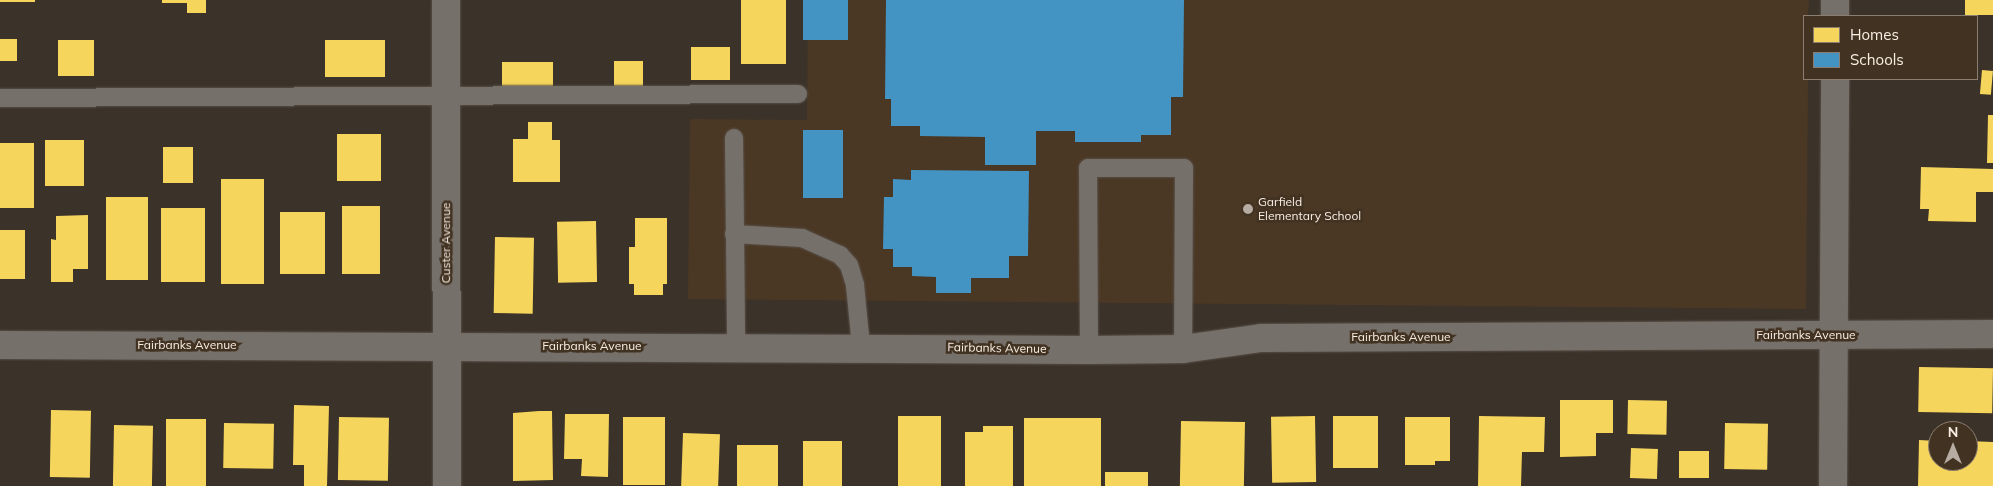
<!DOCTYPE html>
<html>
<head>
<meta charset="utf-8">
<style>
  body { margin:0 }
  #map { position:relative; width:1993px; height:486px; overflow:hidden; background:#3b3229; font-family:Mulish,sans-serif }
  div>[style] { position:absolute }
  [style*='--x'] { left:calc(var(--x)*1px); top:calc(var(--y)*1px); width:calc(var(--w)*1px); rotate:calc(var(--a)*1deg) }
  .built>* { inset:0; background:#4b3824 }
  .homes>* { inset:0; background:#f6d55c; transform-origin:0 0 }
  .schools>* { inset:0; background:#4393c3; transform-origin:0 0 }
  .roads { filter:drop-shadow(0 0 1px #585049) drop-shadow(0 0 1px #585049) }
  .service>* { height:18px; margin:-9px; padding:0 9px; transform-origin:9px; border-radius:9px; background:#76706a }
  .minor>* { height:28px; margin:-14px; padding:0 14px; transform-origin:14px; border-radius:14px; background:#76706a }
  .tertiary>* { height:28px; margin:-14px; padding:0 14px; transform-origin:14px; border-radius:14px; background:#76706a }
  .dots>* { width:14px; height:14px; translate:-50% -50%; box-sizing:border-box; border:2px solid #423222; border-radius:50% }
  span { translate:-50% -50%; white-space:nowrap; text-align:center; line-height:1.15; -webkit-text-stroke:5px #423222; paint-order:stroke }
  .poi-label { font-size:12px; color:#f8ede3 }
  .left { translate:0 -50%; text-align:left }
  .street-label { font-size:12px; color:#f8ede3 }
  .legend { position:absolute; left:1803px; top:15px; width:175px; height:65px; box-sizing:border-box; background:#423222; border:1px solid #8b7d6f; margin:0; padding:6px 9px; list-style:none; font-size:15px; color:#f8ede3 }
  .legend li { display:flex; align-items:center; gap:10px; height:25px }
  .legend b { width:25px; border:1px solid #8b7d6f }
  .north { position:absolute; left:1928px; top:421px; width:50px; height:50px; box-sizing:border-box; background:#423222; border:1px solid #8b7d6f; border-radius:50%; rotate:0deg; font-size:14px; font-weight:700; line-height:20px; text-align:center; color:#f8ede3 }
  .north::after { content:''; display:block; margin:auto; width:18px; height:22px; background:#b6aca2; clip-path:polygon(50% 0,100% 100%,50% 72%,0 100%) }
</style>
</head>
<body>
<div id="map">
  <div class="built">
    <div style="clip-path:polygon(808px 0,1809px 0,1808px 16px,1804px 16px,1804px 79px,1808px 79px,1806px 309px,688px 299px,690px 119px,807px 120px)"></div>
  </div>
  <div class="homes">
    <div style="left:0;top:0;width:35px;height:2px"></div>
    <div style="clip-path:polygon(162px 0,206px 0,206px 13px,187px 13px,187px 3px,162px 3px)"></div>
    <div style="left:741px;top:0;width:45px;height:64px"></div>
    <div style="left:1965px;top:0;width:28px;height:15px"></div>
    <div style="left:17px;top:39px;width:22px;height:17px;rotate:90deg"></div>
    <div style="left:58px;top:40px;width:36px;height:36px"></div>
    <div style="left:325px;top:40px;width:60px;height:37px"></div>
    <div style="left:691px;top:47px;width:39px;height:33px"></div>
    <div style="left:614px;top:61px;width:29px;height:26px"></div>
    <div style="left:502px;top:62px;width:51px;height:28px"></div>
    <div style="left:1982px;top:70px;width:11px;height:24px;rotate:5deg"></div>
    <div style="clip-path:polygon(1988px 115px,1993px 115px,1993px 163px,1987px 163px)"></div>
    <div style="clip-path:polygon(528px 122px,552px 122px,552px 140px,560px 140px,560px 182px,513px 182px,513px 139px,528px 139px)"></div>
    <div style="left:337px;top:134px;width:44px;height:47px"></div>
    <div style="left:84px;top:140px;width:46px;height:39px;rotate:90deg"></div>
    <div style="left:34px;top:143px;width:65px;height:34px;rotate:90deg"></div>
    <div style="left:163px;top:147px;width:30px;height:36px"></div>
    <div style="clip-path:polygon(1921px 167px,1993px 169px,1993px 192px,1976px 192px,1976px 222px,1928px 221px,1929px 209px,1920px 209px)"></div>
    <div style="left:221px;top:179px;width:43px;height:105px"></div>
    <div style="left:106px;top:197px;width:42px;height:83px"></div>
    <div style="left:342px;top:206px;width:38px;height:68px"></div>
    <div style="left:161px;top:208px;width:44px;height:74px"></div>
    <div style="left:280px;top:212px;width:45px;height:62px"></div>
    <div style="clip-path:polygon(88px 215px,88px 269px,73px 269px,73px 282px,51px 282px,51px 239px,56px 240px,56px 216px)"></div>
    <div style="clip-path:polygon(635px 218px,667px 218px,667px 284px,663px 284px,663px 295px,634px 295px,634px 284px,629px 284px,629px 247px,635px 247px)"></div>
    <div style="left:596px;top:221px;width:61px;height:39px;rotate:89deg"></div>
    <div style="left:0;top:230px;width:25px;height:49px"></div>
    <div style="left:495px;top:237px;width:39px;height:76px;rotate:1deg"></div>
    <div style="left:1919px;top:367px;width:74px;height:45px;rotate:1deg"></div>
    <div style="clip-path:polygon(1560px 400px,1613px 400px,1613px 433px,1596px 433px,1596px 456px,1560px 457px)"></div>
    <div style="left:1628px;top:400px;width:39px;height:34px;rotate:1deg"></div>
    <div style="clip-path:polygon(294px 405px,329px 406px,327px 486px,304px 486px,304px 465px,293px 465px)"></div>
    <div style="left:51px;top:410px;width:40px;height:67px;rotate:1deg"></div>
    <div style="clip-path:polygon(539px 411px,552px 411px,553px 480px,513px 481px,513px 413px)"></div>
    <div style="clip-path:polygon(565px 414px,609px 414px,608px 477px,581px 476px,582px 459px,564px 459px)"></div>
    <div style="left:898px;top:416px;width:43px;height:70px"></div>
    <div style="left:1315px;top:416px;width:66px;height:44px;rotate:89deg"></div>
    <div style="left:1333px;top:416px;width:45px;height:52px"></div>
    <div style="clip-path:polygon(1479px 416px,1545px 417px,1544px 452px,1522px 452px,1521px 486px,1478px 486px)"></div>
    <div style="left:339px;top:417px;width:50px;height:63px;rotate:1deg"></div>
    <div style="left:623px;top:417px;width:42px;height:68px"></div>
    <div style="clip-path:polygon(1405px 417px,1450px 417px,1450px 461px,1435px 461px,1435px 465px,1405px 465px)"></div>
    <div style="left:1024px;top:418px;width:77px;height:68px"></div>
    <div style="left:166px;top:419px;width:40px;height:67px"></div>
    <div style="left:1181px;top:421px;width:64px;height:65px;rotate:1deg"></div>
    <div style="left:224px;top:423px;width:50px;height:45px;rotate:1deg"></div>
    <div style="left:1725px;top:423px;width:43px;height:46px;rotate:1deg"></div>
    <div style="left:114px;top:425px;width:39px;height:61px;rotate:1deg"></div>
    <div style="clip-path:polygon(983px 426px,1013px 426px,1013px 486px,965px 486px,965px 432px,983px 432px)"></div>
    <div style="left:683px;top:433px;width:37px;height:53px;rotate:2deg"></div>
    <div style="clip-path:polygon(1919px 440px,1938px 441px,1938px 461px,1968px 461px,1968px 441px,1993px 442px,1993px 486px,1918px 486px)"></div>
    <div style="left:803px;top:441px;width:39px;height:45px"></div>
    <div style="left:737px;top:445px;width:41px;height:41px"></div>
    <div style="left:1631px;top:448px;width:27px;height:30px;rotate:2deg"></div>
    <div style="left:1709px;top:451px;width:27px;height:30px;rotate:90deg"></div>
    <div style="left:1105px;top:472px;width:43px;height:14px"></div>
  </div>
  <div class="schools">
    <div style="left:803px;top:0;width:45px;height:40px"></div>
    <div style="clip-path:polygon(886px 0,1184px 0,1183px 97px,1171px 97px,1171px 135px,1141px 135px,1141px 142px,1075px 142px,1075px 131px,1036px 131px,1036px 165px,985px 165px,985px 137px,920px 136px,920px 126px,891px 126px,891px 99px,885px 99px)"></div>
    <div style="left:803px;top:130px;width:40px;height:68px"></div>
    <div style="clip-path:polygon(911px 170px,1029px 171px,1028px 256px,1009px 256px,1009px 278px,971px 278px,971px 293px,936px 293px,936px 277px,912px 276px,912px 267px,893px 267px,893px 249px,883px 249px,884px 197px,893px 197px,893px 179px,911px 180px)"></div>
  </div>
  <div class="roads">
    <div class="service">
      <div style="--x:0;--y:98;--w:798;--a:-0.29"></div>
      <div style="--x:734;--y:138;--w:208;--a:89.4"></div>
      <div style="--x:734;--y:234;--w:68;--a:3.4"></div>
      <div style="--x:802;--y:238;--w:42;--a:24.1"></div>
      <div style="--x:840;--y:255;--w:13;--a:48"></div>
      <div style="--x:849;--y:265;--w:21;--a:73"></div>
      <div style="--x:855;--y:285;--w:61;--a:84.4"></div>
      <div style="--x:1089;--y:350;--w:182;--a:-90.3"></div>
      <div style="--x:1088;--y:168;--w:96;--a:0"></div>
      <div style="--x:1184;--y:168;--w:181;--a:90.3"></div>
    </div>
    <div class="minor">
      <div style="--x:446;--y:0;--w:486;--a:89.9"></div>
      <div style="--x:0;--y:345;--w:1089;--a:0.26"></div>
      <div style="--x:1089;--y:350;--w:94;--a:-0.6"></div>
      <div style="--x:1183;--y:349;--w:79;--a:-8"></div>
      <div style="--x:1261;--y:338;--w:732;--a:-0.31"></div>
    </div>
    <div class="tertiary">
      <div style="--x:1835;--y:0;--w:16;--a:90"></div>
      <div style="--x:1833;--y:486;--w:407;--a:-89.7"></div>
    </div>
  </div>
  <div class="dots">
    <div style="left:1248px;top:209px;background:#b6aca2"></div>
  </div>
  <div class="poi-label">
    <span class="left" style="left:1258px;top:209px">Garfield<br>Elementary School</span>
  </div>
  <div class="street-label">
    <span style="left:446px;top:243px;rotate:-90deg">Custer Avenue</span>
    <span style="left:1806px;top:335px">Fairbanks Avenue</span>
    <span style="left:1401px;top:337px">Fairbanks Avenue</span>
    <span style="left:187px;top:345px">Fairbanks Avenue</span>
    <span style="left:592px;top:346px">Fairbanks Avenue</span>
    <span style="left:997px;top:348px;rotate:1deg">Fairbanks Avenue</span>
  </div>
  <ul class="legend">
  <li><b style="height:14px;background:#f6d55c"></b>Homes</li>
  <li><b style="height:14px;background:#4393c3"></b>Schools</li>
  </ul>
  <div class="north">N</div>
</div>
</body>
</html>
